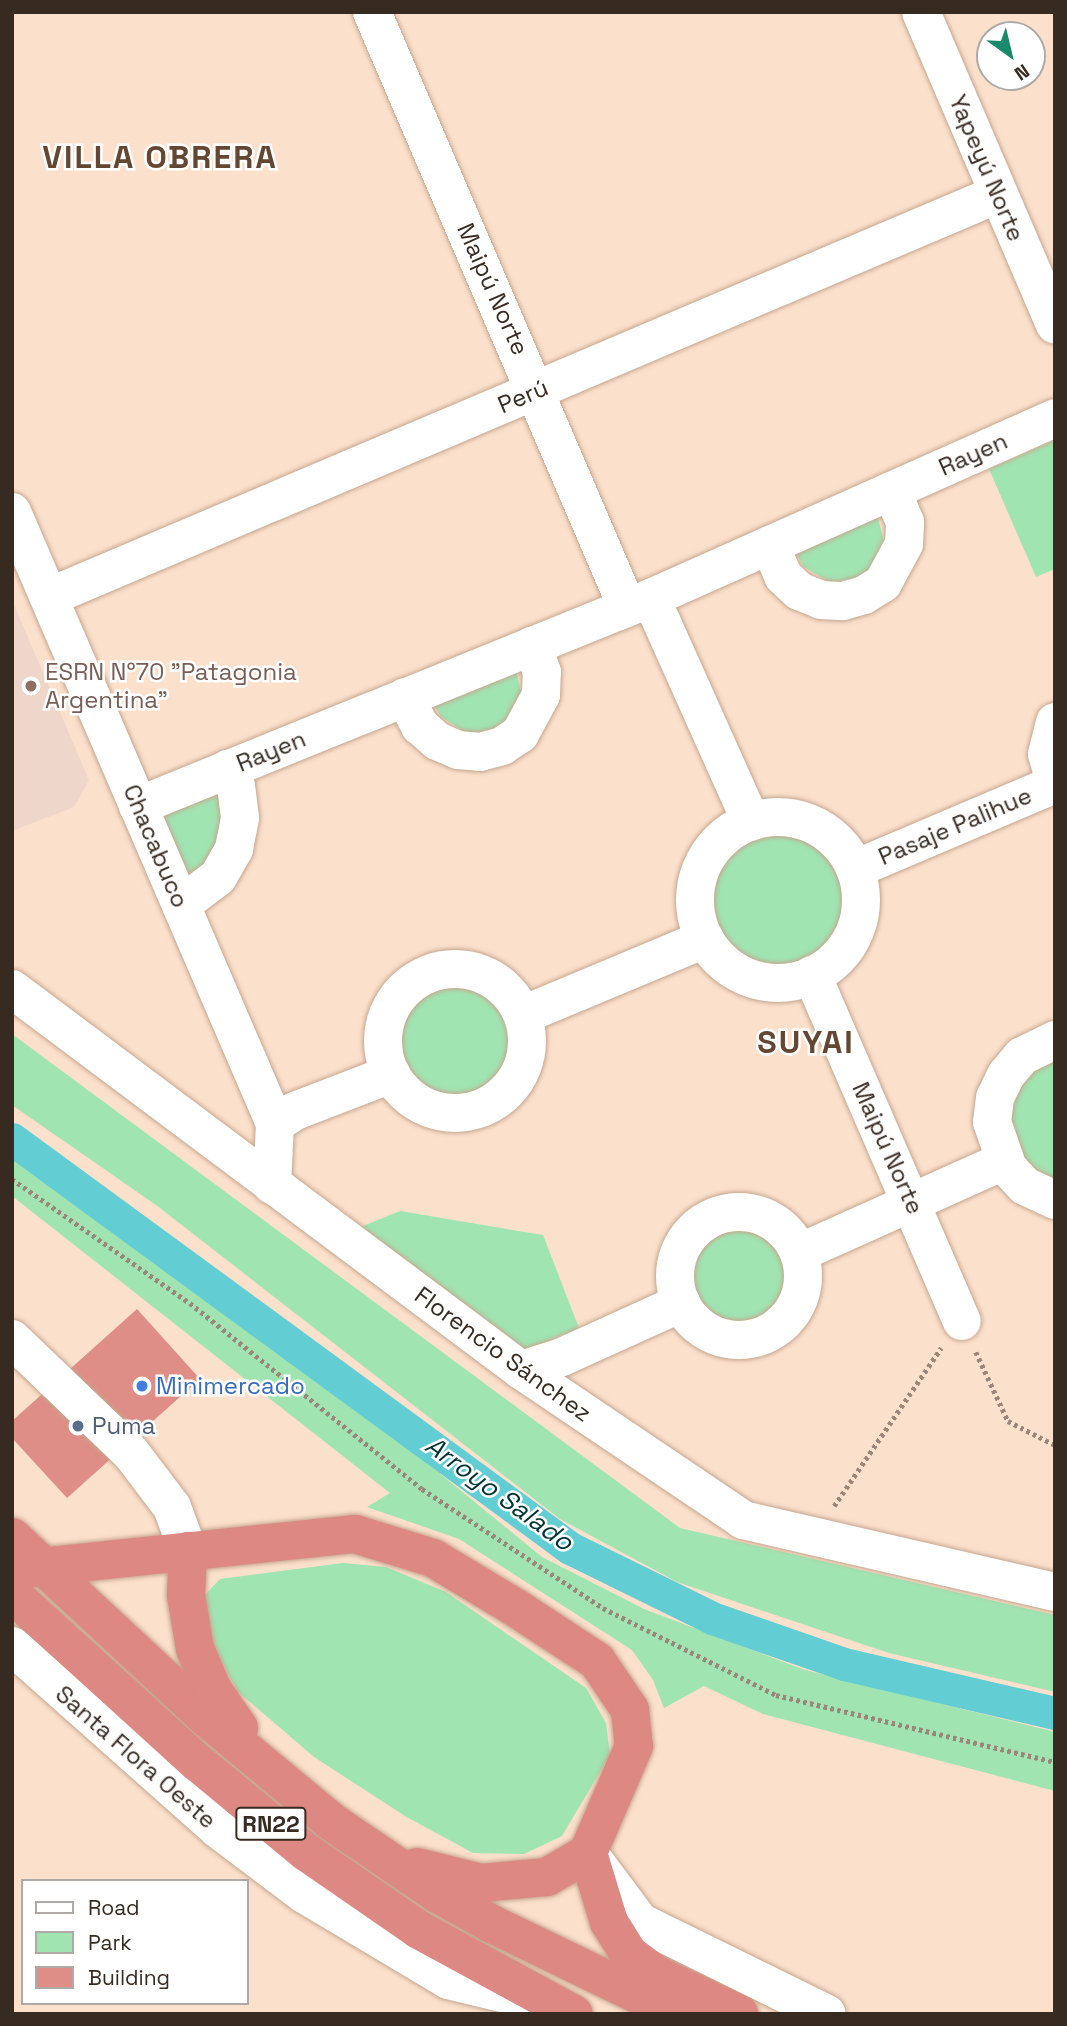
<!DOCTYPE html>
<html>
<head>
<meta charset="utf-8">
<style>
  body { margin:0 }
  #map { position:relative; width:1067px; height:2026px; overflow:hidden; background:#fbe0cc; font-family:"Space Grotesk",sans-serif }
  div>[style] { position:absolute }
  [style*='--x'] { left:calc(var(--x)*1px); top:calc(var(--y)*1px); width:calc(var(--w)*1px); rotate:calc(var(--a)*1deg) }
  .education>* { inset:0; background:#eed6cb }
  .green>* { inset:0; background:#a0e4b2 }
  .round { border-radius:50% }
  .canal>* { height:33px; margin:-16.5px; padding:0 16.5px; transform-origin:16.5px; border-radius:16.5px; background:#62cdd3 }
  .building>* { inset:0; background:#de8e86 }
  .path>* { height:4.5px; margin-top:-2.25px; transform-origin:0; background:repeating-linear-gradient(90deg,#9b8779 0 3.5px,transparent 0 7px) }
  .roads { filter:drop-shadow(0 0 2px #c6a68f) drop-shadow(0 0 2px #c6a68f) }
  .minor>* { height:38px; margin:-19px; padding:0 19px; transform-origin:19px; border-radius:19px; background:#fff }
  .minor>.ring { margin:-19px; padding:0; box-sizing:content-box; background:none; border:38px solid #fff; border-radius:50% }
  .highway>* { height:38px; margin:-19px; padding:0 19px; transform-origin:19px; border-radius:19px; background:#dd8883 }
  .dots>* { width:19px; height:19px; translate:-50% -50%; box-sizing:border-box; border:4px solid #fff; border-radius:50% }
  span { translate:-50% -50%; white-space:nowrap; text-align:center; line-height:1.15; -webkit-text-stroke:5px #fff; paint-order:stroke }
  .shield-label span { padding:2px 5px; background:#fff; border:2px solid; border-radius:5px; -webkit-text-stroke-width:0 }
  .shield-label { font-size:23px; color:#372a21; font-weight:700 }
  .street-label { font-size:24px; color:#372a21 }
  .education-label { font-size:24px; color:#785e54 }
  .left { translate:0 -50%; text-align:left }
  .shop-label { font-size:24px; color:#366cbe }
  .service-label { font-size:24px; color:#4e5e75 }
  .water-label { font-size:26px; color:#003437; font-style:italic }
  .district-label { font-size:32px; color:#634732; font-weight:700; letter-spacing:2px }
  .frame { position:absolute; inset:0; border:14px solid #372a21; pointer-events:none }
  .legend { position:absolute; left:21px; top:1879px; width:228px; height:126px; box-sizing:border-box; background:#fff; border:2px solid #afaaa6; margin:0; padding:9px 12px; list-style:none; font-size:21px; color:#372a21 }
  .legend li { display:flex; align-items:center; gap:14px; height:35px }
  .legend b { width:35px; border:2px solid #afaaa6 }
  .north { position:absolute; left:976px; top:21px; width:70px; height:70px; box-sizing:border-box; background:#fff; border:2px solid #afaaa6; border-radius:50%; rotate:146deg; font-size:19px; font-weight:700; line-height:28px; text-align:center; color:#372a21 }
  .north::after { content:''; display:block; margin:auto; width:24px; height:32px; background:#198b6c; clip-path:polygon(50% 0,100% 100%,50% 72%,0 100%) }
</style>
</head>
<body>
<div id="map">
  <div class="education">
    <div style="clip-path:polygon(12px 600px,89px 780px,74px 807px,12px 831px)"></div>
  </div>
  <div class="green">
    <div style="clip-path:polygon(1055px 440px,1055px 569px,1036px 577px,989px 469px)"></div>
    <div style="clip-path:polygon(877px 514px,884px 542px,872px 569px,860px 578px,830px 582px,804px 567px,797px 554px)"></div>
    <div style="clip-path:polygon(515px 665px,521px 693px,509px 720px,497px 729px,467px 733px,441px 717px,434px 704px)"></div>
    <div style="clip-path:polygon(217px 794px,223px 813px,219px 848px,189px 879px,162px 817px)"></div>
    <div class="round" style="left:712px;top:834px;width:132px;height:132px"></div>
    <div class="round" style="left:400px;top:988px;width:108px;height:108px"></div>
    <div style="clip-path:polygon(12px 1034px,680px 1528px,1055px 1615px,1055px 1692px,889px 1653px,677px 1582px,560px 1519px,156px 1205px,12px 1105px)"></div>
    <div style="clip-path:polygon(1055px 1058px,1055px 1183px,1035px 1173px,1020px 1156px,1009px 1113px,1015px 1092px,1028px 1074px)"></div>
    <div style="clip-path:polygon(12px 1158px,372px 1418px,542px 1557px,644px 1609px,805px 1670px,1055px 1732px,1055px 1791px,763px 1714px,704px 1686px,664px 1708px,653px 1680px,632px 1650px,459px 1539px,367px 1507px,390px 1493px,12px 1196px)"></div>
    <div style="clip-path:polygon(400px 1211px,543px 1235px,579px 1328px,518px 1353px,353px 1230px)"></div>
    <div class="round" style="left:694px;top:1231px;width:90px;height:90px"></div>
    <div style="clip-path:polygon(343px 1563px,386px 1567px,446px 1592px,586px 1688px,606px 1723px,610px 1755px,562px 1836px,524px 1854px,473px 1853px,405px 1816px,314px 1757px,237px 1691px,206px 1632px,201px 1599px,220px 1579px)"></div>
  </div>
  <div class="canal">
    <div style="--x:12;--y:1139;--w:692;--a:36.24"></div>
    <div style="--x:570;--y:1548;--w:158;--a:26.2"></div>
    <div style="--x:712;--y:1618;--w:140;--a:19.2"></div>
    <div style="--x:844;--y:1664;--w:217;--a:13.1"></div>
  </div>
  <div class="building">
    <div style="clip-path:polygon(137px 1309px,200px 1379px,67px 1498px,12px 1438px,12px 1421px)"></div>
  </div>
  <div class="path">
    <div style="--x:12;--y:1179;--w:217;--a:34.9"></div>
    <div style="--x:190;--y:1303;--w:297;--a:38.7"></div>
    <div style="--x:422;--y:1489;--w:217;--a:33.3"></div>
    <div style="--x:603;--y:1608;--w:194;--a:26.7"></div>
    <div style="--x:776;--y:1695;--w:287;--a:13.5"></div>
    <div style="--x:976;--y:1352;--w:76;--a:65.1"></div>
    <div style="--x:1008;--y:1421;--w:53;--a:27.1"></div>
    <div style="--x:834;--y:1506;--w:191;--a:-55.9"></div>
  </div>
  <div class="roads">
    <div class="minor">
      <div style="--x:372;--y:12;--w:647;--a:66.8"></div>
      <div style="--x:921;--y:12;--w:340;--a:66.8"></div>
      <div style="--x:12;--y:512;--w:666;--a:66.74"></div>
      <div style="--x:275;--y:1124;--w:61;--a:92.8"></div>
      <div style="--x:770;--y:545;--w:34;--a:67"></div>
      <div style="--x:783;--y:576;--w:22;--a:43"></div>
      <div style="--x:799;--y:591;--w:24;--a:22"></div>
      <div style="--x:821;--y:600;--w:22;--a:3"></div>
      <div style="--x:843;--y:601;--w:22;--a:-16"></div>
      <div style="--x:864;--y:595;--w:22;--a:-32"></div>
      <div style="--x:883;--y:583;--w:44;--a:-61.7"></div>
      <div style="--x:904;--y:544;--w:22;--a:-87"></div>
      <div style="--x:905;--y:522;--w:34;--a:-113"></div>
      <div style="--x:49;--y:597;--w:1031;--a:-23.01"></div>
      <div style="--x:651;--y:598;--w:245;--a:65.9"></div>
      <div style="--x:405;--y:697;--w:33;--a:63"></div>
      <div style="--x:420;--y:726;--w:23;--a:41"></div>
      <div style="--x:437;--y:741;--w:23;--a:23"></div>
      <div style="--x:458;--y:750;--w:22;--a:5"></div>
      <div style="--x:480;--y:752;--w:23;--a:-15"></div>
      <div style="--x:502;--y:746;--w:22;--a:-34"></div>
      <div style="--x:520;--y:734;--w:44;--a:-61.7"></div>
      <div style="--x:541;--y:695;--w:23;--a:-88"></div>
      <div style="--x:542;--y:672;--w:28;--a:-111"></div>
      <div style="--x:1055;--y:722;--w:33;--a:104"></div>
      <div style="--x:1047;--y:754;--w:29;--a:74"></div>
      <div style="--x:138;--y:806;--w:554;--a:-22.07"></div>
      <div style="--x:651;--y:598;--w:442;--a:-24"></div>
      <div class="ring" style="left:695px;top:817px;width:128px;height:128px"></div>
      <div style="--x:855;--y:869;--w:217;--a:-23"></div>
      <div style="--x:181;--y:905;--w:46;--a:-37.1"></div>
      <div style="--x:218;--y:877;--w:32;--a:-60"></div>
      <div style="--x:234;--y:849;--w:32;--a:-79"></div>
      <div style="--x:240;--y:818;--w:32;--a:-97"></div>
      <div style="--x:236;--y:786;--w:19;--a:-115"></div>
      <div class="ring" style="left:383px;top:969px;width:106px;height:106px"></div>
      <div style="--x:812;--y:975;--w:377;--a:66.6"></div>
      <div style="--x:12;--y:989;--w:636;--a:36.82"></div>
      <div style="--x:521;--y:1370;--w:268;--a:34"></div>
      <div style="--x:743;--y:1520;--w:320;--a:13"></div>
      <div style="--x:523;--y:1015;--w:197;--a:-22.7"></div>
      <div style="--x:1055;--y:1040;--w:37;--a:154"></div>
      <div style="--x:1022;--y:1056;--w:25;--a:130"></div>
      <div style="--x:1006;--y:1075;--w:25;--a:116"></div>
      <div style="--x:995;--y:1098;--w:24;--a:97"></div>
      <div style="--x:992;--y:1122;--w:49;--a:70.8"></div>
      <div style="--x:1008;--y:1168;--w:25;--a:47"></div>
      <div style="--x:1025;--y:1186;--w:33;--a:25"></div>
      <div style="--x:275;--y:1124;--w:24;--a:-33"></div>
      <div style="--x:295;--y:1111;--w:103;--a:-21.1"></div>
      <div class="ring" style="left:675px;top:1212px;width:90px;height:90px"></div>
      <div style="--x:799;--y:1253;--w:225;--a:-24.2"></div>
      <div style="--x:12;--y:1339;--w:165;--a:43.8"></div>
      <div style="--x:131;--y:1453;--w:68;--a:52.8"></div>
      <div style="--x:172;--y:1507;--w:47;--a:70"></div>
      <div style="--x:521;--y:1370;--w:43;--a:-17.6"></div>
      <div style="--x:562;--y:1357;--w:131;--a:-24.4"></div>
      <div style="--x:12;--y:1646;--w:276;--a:41.6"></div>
      <div style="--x:218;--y:1829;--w:108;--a:37.1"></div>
      <div style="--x:304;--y:1894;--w:168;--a:30.8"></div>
      <div style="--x:448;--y:1980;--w:94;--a:13.6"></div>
      <div style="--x:590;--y:1855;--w:84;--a:53.3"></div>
      <div style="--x:640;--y:1922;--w:208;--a:26.2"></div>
    </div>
    <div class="highway">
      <div style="--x:12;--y:1537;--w:267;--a:42.9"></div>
      <div style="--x:208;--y:1719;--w:161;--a:39.7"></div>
      <div style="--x:332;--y:1822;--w:128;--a:34.2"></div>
      <div style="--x:438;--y:1894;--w:62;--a:29.1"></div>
      <div style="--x:492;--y:1924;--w:207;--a:25.8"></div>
      <div style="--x:188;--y:1551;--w:44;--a:92.6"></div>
      <div style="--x:186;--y:1595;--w:55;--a:80.5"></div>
      <div style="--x:195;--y:1649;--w:45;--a:66.3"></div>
      <div style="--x:213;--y:1690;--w:46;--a:55.6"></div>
      <div style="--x:12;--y:1570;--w:345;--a:-6"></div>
      <div style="--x:355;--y:1534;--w:82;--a:17.1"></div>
      <div style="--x:433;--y:1558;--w:97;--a:31.1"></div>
      <div style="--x:516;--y:1608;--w:97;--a:33.2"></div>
      <div style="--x:597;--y:1661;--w:59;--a:56"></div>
      <div style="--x:630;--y:1710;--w:36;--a:84"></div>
      <div style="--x:634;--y:1746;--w:116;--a:113.3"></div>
      <div style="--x:588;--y:1853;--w:72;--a:73.1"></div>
      <div style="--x:609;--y:1922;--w:38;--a:58"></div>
      <div style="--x:629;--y:1954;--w:35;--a:37"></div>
      <div style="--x:657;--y:1975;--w:91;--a:25.4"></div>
      <div style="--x:12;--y:1594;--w:251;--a:42.3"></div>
      <div style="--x:198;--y:1763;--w:140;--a:39.5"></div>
      <div style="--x:306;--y:1852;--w:137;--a:34.6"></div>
      <div style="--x:419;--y:1930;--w:176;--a:28.5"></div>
      <div style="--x:417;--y:1867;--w:66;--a:14"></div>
      <div style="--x:481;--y:1883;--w:66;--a:-5.2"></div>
      <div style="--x:547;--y:1877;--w:48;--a:-30.3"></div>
    </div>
  </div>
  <div class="dots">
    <div style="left:31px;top:686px;background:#8d6e63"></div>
    <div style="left:142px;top:1386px;background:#3f7fe0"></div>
    <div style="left:78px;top:1426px;background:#5c6f8a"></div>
  </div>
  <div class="shield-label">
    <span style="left:271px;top:1824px">RN22</span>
  </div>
  <div class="street-label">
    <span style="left:987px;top:168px;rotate:67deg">Yapeyú Norte</span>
    <span style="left:493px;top:289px;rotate:66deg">Maipú Norte</span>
    <span style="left:523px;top:396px;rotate:-23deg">Perú</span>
    <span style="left:973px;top:454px;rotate:-24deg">Rayen</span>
    <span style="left:271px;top:751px;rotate:-22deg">Rayen</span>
    <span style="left:955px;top:826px;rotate:-23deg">Pasaje Palihue</span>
    <span style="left:156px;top:846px;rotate:67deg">Chacabuco</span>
    <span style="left:888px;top:1148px;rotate:66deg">Maipú Norte</span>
    <span style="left:503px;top:1354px;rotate:36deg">Florencio Sánchez</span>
    <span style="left:136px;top:1757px;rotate:41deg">Santa Flora Oeste</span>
  </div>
  <div class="education-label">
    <span class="left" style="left:45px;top:686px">ESRN N°70 "Patagonia<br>Argentina"</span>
  </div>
  <div class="shop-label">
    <span class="left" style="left:156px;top:1386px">Minimercado</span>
  </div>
  <div class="service-label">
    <span class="left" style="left:92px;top:1426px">Puma</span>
  </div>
  <div class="water-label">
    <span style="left:499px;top:1494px;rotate:36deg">Arroyo Salado</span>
  </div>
  <div class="district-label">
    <span style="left:160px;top:157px">VILLA OBRERA</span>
    <span style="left:806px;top:1042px">SUYAI</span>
  </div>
  <div class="frame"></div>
  <ul class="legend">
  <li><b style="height:9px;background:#fff"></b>Road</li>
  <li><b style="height:19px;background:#a0e4b2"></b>Park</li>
  <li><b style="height:19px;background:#de8e86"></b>Building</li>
  </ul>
  <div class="north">N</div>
</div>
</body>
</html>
